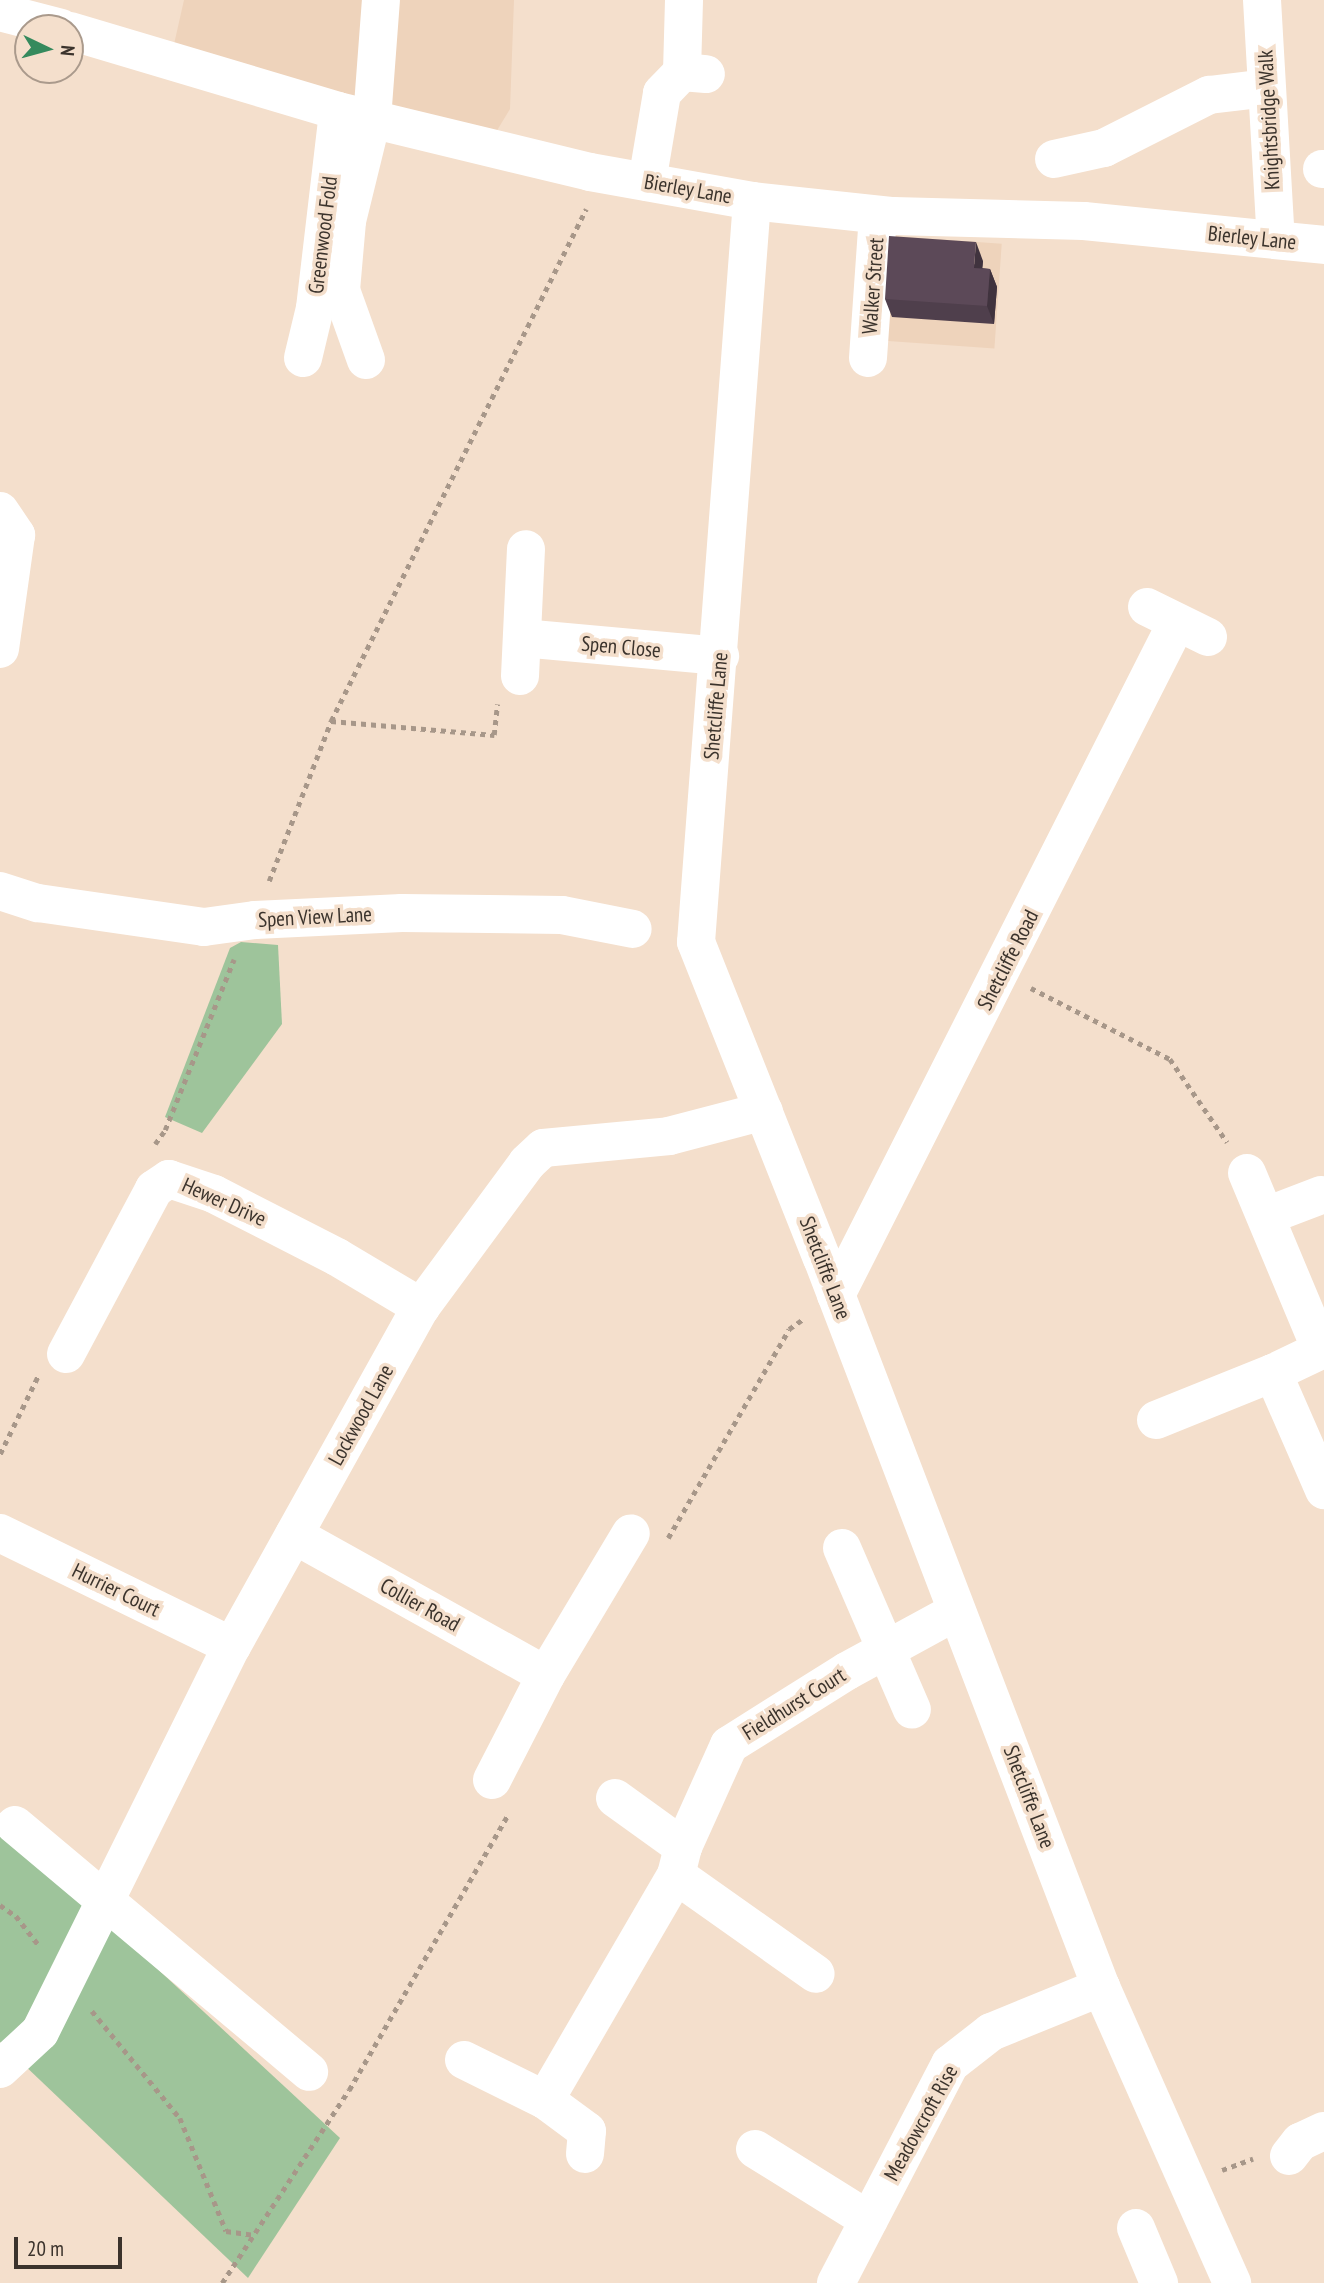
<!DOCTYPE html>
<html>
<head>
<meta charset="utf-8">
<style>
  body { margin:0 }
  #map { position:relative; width:1324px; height:2283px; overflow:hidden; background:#f4dfcc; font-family:"PT Sans Narrow",sans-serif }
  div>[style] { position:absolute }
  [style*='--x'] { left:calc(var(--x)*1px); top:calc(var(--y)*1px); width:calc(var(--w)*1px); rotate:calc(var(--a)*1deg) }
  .built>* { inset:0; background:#eed3bb; transform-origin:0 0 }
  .green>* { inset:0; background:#9ec49b }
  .path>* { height:4.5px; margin-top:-2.25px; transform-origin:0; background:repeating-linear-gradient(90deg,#a79789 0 5px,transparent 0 10px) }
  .minor>* { height:38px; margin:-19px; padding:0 19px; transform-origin:19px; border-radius:19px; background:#fff }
  .wall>* { inset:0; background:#4f3f4c }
  .shaded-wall>* { inset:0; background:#40333e }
  .building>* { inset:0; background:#5c4958 }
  span { translate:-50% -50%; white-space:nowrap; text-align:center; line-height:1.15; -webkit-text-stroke:7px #f4dfcc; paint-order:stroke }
  .street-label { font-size:21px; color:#3b332c }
  .north { position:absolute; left:14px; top:14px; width:70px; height:70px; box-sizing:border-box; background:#f4dfcc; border:2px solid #aa9a8c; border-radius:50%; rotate:95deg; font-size:19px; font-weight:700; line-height:28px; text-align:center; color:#3b332c }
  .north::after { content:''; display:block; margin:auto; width:24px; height:32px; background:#358a5d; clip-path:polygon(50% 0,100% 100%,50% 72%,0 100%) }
  .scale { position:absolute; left:14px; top:2237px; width:108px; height:32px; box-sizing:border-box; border:4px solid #3b332c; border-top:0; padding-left:9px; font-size:21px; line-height:24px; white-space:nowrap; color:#3b332c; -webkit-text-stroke:5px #f4dfcc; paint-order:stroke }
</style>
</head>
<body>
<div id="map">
  <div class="built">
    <div style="clip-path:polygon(184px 0,514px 0,510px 109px,487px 147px,170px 62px)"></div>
    <div style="left:892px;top:236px;width:110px;height:105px;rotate:4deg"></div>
  </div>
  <div class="green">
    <div style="clip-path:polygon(241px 942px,278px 945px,282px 1024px,202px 1133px,165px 1117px,230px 948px)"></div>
    <div style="clip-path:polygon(0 1823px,340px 2138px,248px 2278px,0 2042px)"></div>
  </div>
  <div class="path">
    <div style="--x:331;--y:721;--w:164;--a:4.9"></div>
    <div style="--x:494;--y:735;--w:31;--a:-84"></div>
    <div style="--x:269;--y:881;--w:172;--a:-68.8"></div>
    <div style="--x:331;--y:721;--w:572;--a:-63.52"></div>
    <div style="--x:1031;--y:988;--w:156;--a:27.1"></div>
    <div style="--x:1170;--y:1059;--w:101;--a:55.5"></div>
    <div style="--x:155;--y:1144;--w:17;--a:-54"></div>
    <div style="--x:165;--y:1130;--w:184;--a:-68"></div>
    <div style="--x:0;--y:1454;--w:87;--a:-64"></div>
    <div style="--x:668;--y:1538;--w:241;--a:-59.9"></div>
    <div style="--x:789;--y:1329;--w:19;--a:-35"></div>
    <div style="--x:0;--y:1905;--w:19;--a:35"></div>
    <div style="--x:16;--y:1916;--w:39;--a:52"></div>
    <div style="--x:92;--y:2011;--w:139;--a:50.6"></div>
    <div style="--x:180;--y:2118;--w:122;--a:67.8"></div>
    <div style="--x:226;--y:2231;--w:27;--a:8"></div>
    <div style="--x:1222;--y:2170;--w:33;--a:-20"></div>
    <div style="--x:222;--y:2283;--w:231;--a:-56.7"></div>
    <div style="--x:349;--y:2090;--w:318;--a:-60"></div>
  </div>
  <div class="minor">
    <div style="--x:1262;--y:0;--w:240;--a:86.7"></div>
    <div style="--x:0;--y:12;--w:63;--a:14.7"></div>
    <div style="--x:70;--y:31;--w:280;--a:16.6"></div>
    <div style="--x:338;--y:111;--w:259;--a:13.6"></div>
    <div style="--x:590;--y:172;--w:165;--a:10.1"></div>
    <div style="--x:752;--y:201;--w:142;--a:6.1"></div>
    <div style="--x:893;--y:216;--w:191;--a:1.5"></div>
    <div style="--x:1084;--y:221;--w:241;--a:5.7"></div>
    <div style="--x:682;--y:72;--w:72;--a:-88.4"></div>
    <div style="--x:1054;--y:159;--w:51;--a:-12.4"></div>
    <div style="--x:1104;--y:148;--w:118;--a:-26.8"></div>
    <div style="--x:1209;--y:95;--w:58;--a:-6.9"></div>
    <div style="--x:1322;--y:169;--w:2;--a:0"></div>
    <div style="--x:647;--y:182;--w:90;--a:-80.4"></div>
    <div style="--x:662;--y:93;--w:29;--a:-46"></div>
    <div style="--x:682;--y:72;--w:24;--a:5"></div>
    <div style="--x:752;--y:201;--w:743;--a:94.32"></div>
    <div style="--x:696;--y:942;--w:340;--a:68.3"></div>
    <div style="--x:822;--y:1258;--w:781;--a:69.06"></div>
    <div style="--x:1101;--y:1987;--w:324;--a:66.1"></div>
    <div style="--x:303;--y:358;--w:51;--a:-76.5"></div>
    <div style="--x:315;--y:308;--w:198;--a:-83.3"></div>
    <div style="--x:868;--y:358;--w:143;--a:-86"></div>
    <div style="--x:366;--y:360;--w:74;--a:-109.7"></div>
    <div style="--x:341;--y:290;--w:69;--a:-85"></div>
    <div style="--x:347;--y:221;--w:105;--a:-76.2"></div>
    <div style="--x:372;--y:119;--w:119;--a:-85.7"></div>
    <div style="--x:0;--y:511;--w:29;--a:56"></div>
    <div style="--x:16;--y:535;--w:115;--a:98"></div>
    <div style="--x:1147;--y:607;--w:68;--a:26.2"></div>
    <div style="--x:522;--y:638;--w:199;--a:5.2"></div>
    <div style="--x:520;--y:676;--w:127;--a:-87.3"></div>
    <div style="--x:0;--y:891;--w:40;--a:18"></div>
    <div style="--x:38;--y:903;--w:168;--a:8.2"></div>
    <div style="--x:204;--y:927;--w:51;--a:-7.8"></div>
    <div style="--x:255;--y:920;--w:147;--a:-2.7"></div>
    <div style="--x:402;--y:913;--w:160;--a:0.7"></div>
    <div style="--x:562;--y:915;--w:72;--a:11.2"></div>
    <div style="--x:1247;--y:1173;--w:192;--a:67.3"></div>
    <div style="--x:1321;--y:1350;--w:53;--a:154.4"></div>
    <div style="--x:1273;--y:1373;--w:128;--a:66.4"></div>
    <div style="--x:1266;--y:1216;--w:59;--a:-20.9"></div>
    <div style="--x:836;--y:1295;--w:752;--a:-63.13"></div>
    <div style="--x:66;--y:1354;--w:187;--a:-61.9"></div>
    <div style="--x:154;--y:1189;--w:18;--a:-34"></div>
    <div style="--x:169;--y:1179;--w:47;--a:18.4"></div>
    <div style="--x:214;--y:1194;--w:138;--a:27.1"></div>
    <div style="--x:337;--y:1257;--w:98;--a:30.8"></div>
    <div style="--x:1156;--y:1420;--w:126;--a:-21.9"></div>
    <div style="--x:0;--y:1533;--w:258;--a:26"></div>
    <div style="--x:294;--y:1535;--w:288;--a:29.1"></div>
    <div style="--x:842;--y:1548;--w:176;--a:66.6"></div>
    <div style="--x:492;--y:1780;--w:118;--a:-62.8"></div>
    <div style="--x:546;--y:1675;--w:165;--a:-59.1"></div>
    <div style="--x:615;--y:1798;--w:84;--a:35.8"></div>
    <div style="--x:15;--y:1825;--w:384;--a:40"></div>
    <div style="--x:676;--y:1875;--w:171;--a:35.3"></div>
    <div style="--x:464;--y:2060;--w:90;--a:26.3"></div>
    <div style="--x:545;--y:2100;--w:260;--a:-59.8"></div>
    <div style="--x:676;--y:1875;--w:29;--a:-76"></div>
    <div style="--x:683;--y:1847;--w:112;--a:-65.7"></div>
    <div style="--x:729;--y:1745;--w:139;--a:-32.1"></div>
    <div style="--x:847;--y:1671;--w:123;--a:-28.6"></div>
    <div style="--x:0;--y:2069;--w:54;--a:-42.8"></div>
    <div style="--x:40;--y:2032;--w:431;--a:-63.6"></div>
    <div style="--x:232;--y:1646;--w:388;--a:-60.9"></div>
    <div style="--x:421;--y:1307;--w:179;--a:-53.6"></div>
    <div style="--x:527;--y:1163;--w:22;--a:-43"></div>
    <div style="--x:543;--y:1148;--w:127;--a:-5.4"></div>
    <div style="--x:669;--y:1136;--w:98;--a:-14.7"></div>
    <div style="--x:545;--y:2100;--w:52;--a:36.4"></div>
    <div style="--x:587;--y:2131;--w:23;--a:95"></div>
    <div style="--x:755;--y:2149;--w:134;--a:31.9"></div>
    <div style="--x:1289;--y:2156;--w:18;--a:-52"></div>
    <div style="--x:1300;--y:2142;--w:26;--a:-25"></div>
    <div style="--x:1136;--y:2228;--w:60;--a:67.3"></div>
    <div style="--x:836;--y:2283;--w:247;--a:-62.5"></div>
    <div style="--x:950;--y:2064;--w:52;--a:-38"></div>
    <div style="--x:991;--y:2032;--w:119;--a:-22.2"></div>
  </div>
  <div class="wall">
    <div style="clip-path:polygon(983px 261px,982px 268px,990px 269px,997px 287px,994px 324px,892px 317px,885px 299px)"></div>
  </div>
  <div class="shaded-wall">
    <div style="clip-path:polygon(976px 242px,983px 261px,981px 286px,974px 268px)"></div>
    <div style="clip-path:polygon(990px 269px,997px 287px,994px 324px,987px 306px)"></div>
  </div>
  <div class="building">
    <div style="clip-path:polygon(889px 236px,976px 242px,974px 268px,990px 269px,987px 306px,885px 299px)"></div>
  </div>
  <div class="street-label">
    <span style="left:1269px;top:120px;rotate:-93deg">Knightsbridge Walk</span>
    <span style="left:688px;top:189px;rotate:10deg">Bierley Lane</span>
    <span style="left:323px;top:235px;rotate:-83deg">Greenwood Fold</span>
    <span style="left:1252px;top:238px;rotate:6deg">Bierley Lane</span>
    <span style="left:873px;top:286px;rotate:-86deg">Walker Street</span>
    <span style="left:621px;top:647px;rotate:5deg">Spen Close</span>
    <span style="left:716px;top:706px;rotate:-85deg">Shetcliffe Lane</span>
    <span style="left:315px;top:917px;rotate:-3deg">Spen View Lane</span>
    <span style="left:1008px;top:960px;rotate:-63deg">Shetcliffe Road</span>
    <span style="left:224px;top:1202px;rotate:24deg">Hewer Drive</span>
    <span style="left:825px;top:1268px;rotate:69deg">Shetcliffe Lane</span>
    <span style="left:361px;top:1415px;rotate:-61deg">Lockwood Lane</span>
    <span style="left:116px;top:1590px;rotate:26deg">Hurrier Court</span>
    <span style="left:420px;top:1605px;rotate:29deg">Collier Road</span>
    <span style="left:794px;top:1704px;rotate:-32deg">Fieldhurst Court</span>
    <span style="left:1029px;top:1797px;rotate:69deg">Shetcliffe Lane</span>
    <span style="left:921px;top:2123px;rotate:-61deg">Meadowcroft Rise</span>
  </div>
  <div class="north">N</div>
  <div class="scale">20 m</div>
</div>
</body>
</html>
